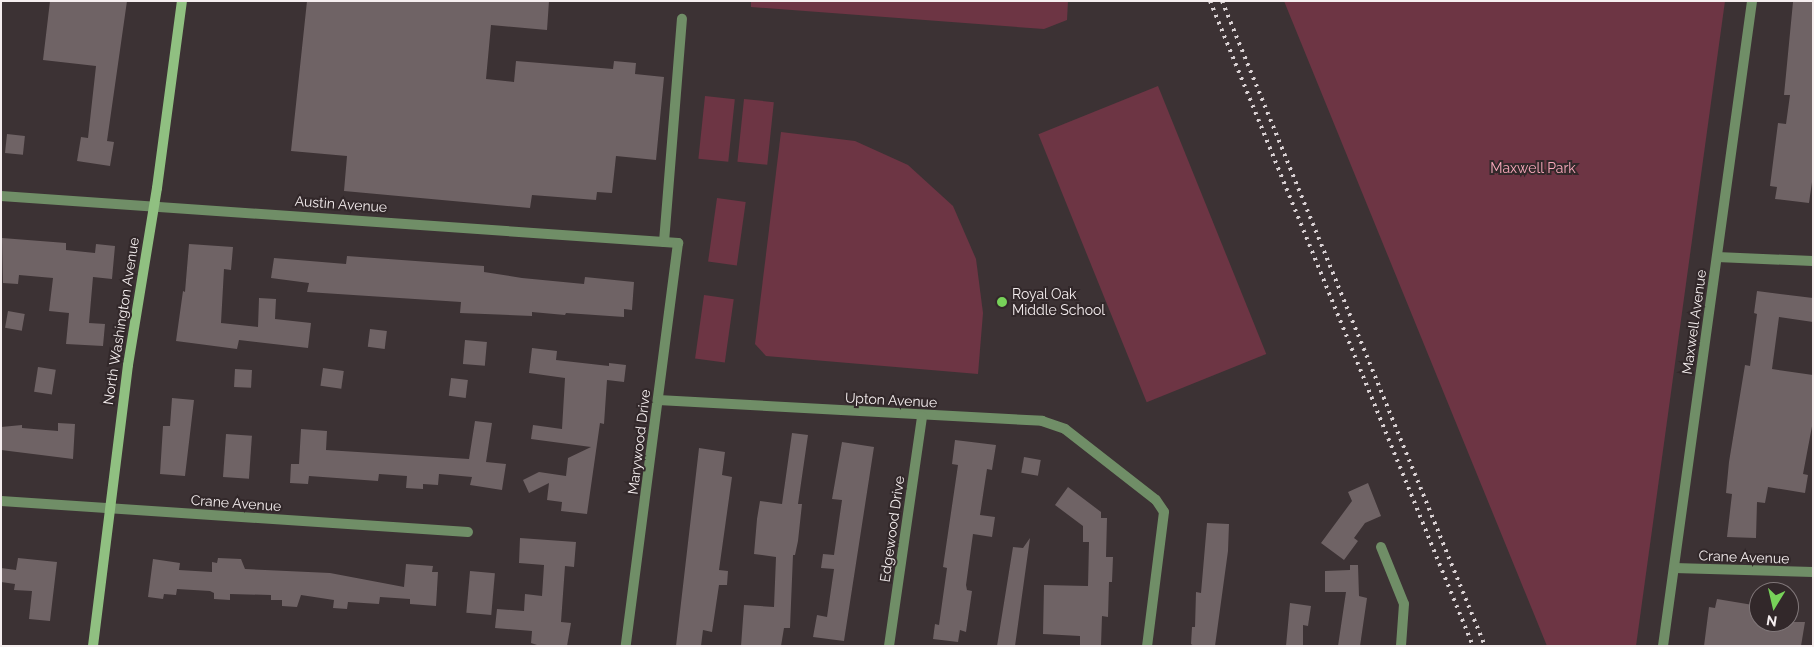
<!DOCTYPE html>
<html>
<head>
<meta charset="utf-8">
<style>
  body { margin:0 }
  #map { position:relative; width:1814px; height:647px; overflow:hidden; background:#3c3234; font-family:Raleway,sans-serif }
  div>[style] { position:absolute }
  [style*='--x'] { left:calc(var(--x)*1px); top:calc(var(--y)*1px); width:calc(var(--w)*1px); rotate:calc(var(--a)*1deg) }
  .green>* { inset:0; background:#6d3544; transform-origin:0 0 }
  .building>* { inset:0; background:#6f6365; transform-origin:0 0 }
  .street>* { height:10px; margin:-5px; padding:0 5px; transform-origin:5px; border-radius:5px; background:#708e67 }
  .secondary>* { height:10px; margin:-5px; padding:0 5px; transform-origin:5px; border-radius:5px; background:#90c081 }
  .rail>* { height:4px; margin-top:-2px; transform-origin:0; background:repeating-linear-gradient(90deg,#d9d1d3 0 2.5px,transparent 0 7.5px) }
  .dots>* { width:14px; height:14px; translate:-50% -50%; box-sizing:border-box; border:2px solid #32282a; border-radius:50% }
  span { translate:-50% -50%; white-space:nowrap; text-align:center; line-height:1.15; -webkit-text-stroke:4px #32282a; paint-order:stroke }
  .park-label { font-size:14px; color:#f8a9bb }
  .street-label { font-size:14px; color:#f5eeef }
  .poi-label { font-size:14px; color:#f5eeef }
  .left { translate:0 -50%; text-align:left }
  .frame { position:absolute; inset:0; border:2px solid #f5eeef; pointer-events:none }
  .north { position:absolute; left:1749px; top:582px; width:50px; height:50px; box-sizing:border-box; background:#32282a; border:1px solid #807779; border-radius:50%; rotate:189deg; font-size:14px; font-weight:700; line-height:20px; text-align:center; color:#f5eeef }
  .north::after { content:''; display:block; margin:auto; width:18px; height:22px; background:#77d259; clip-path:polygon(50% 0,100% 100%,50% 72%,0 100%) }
</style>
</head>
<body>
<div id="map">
  <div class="green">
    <div style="clip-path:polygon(751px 1px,1068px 1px,1067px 20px,1044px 29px,751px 7px)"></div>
    <div style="clip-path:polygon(1284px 1px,1725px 1px,1636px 646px,1547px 646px)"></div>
    <div style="left:1158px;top:86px;width:289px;height:129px;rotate:68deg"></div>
    <div style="left:705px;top:96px;width:30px;height:63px;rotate:6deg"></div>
    <div style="left:744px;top:99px;width:30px;height:63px;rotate:6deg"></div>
    <div style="clip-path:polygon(781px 132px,855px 141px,908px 165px,953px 206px,976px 259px,983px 313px,978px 374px,766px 356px,755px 344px)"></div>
    <div style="left:717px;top:198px;width:29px;height:64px;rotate:8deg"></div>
    <div style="left:704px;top:295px;width:30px;height:64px;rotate:8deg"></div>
  </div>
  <div class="building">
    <div style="clip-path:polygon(50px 1px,127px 1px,107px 141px,114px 142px,110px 166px,77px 161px,81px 137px,88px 138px,96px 66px,43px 60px)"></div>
    <div style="clip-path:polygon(307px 1px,549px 1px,547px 30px,491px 25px,486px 79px,514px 82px,516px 61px,613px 69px,614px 61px,636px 63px,635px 74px,664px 77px,656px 160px,616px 156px,612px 193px,597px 192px,596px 200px,532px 195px,530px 208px,344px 191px,347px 156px,291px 151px)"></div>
    <div style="clip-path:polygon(1805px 1px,1813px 2px,1813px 175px,1809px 203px,1775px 199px,1777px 187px,1770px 186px,1778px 123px,1786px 124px,1790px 95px,1784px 95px,1793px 2px)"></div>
    <div style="left:7px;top:134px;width:18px;height:19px;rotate:6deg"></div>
    <div style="clip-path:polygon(2px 238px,66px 243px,66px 250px,95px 253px,96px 244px,115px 246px,112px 279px,93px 277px,89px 323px,105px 324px,103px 346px,66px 344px,69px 313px,49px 311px,53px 278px,19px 275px,18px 284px,3px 283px)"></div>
    <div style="clip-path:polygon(189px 244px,233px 247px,231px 270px,224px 269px,221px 323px,258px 327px,259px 298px,276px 299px,275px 319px,311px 323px,308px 348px,239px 340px,237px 349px,176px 341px,183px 291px,185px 292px)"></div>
    <div style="clip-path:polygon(347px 256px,484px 266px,484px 272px,522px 278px,584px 284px,585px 277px,634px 282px,632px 310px,624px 309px,624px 317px,566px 313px,565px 315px,532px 312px,532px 316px,460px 313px,461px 302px,307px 292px,309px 283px,271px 278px,274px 258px,346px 264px)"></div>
    <div style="clip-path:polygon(1757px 291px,1813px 298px,1813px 322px,1779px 317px,1772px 369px,1813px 375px,1813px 421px,1803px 474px,1808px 475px,1805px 493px,1768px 487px,1765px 503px,1757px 502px,1756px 538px,1727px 537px,1732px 494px,1726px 493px,1729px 462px,1745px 365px,1750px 366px,1757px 314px,1754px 313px)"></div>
    <div style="left:8px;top:311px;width:17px;height:17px;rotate:10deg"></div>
    <div style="left:370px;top:329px;width:17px;height:18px;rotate:7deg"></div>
    <div style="left:465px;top:340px;width:22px;height:24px;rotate:5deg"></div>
    <div style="clip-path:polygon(532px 348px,557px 351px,556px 360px,609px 366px,609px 363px,626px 365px,624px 382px,607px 380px,604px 424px,600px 423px,587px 514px,561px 511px,562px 502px,547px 500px,549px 483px,529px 493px,523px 480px,539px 472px,566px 476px,568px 458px,591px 447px,531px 439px,533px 425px,562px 429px,565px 378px,529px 373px)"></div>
    <div style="left:38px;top:367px;width:18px;height:25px;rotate:9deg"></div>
    <div style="left:323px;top:368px;width:21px;height:18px;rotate:8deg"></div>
    <div style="left:235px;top:369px;width:17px;height:18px;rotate:3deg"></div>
    <div style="left:451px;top:378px;width:17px;height:18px;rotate:7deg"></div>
    <div style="clip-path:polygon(172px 398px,194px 400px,185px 476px,160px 474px,163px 426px,170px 426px)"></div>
    <div style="clip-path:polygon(475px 421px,492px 423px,486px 462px,506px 464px,502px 490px,470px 485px,472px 477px,439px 474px,438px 485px,423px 484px,423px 489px,406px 488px,407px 476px,379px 474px,378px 481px,309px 476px,308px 484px,290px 483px,291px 464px,299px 464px,301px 429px,327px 431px,326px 450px,469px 459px)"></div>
    <div style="clip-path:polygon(58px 423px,75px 424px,73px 459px,1px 450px,1px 427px,22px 425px,22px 428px,58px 431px)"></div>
    <div style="clip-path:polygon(792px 433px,808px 435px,798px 504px,802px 504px,798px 541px,795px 555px,793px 555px,790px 628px,784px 628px,781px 646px,741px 646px,744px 605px,774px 607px,776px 557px,754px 554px,757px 519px,760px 501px,782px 504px)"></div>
    <div style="left:226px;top:434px;width:26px;height:43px;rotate:4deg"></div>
    <div style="clip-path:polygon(955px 440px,996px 445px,992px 470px,987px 469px,980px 515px,995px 517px,992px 537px,973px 534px,966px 585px,967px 590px,972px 591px,966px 632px,960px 630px,958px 642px,933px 639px,935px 624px,939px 625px,947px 568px,943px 567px,958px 465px,952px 464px)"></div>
    <div style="clip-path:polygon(842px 442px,874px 447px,844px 641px,813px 637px,817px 615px,827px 617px,834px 569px,821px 568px,823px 554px,834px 555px,842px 500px,832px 499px)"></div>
    <div style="clip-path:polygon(699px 448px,725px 452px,722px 475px,732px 477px,719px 570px,728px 571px,727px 585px,719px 585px,712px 632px,703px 630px,701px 646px,676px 646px)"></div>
    <div style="left:1024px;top:457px;width:17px;height:16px;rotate:10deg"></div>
    <div style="clip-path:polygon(1368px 483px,1381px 516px,1365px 523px,1354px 538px,1358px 541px,1344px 560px,1321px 543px,1352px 501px,1348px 492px)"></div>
    <div style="clip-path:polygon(1068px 487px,1101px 512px,1101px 518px,1107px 518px,1106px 557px,1113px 557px,1112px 582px,1109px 582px,1108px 617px,1102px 616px,1101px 646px,1080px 646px,1080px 636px,1043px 634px,1044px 585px,1088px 586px,1089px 542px,1083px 542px,1083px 526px,1055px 505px)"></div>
    <div style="clip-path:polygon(1207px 523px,1229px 524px,1228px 551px,1215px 646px,1194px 646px,1191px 644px,1192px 627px,1195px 627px,1196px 592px,1201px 593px)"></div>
    <div style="clip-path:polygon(520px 538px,576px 542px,574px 567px,565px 566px,561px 622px,571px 623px,567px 646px,540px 646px,531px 643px,532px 631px,495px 628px,497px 609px,524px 611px,525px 594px,542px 596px,544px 565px,519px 563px)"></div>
    <div style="clip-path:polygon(1030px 538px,1015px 646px,997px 646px,1013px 547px,1023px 548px)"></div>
    <div style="clip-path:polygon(18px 558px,57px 562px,50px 621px,29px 619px,32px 591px,14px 590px,15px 584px,1px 582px,1px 568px,16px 570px)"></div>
    <div style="clip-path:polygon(218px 558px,241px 559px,245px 569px,330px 573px,404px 587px,406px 564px,433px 566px,432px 572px,438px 572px,436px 606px,410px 604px,410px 599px,380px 597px,379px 604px,348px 602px,347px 609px,333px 608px,334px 600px,301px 595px,297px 607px,282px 606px,282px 600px,271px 600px,271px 595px,230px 594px,230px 600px,214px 599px,214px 593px,210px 591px,177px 589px,176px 595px,164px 594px,163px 599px,148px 597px,153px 559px,180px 563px,179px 570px,212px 572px,212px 562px,217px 563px)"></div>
    <div style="clip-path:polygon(1350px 565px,1358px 565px,1359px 596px,1367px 598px,1360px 646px,1338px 646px,1346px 592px,1325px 592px,1325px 571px,1350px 570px)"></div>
    <div style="left:470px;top:571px;width:25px;height:42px;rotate:5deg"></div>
    <div style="clip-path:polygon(1717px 599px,1759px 606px,1759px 622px,1805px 622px,1801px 646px,1704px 646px,1709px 607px,1715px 608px)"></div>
    <div style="clip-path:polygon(1290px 603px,1311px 606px,1308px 626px,1303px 625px,1303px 646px,1286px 646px)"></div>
  </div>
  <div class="street">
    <div style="--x:1;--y:196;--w:679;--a:3.97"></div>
    <div style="--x:678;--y:243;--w:406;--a:97.4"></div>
    <div style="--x:664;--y:242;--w:224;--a:-85.4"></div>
    <div style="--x:1717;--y:257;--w:96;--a:2.4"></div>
    <div style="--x:658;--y:400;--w:385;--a:3.1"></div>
    <div style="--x:1042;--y:421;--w:24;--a:19"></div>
    <div style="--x:1065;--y:429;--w:115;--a:38"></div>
    <div style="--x:1156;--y:500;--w:14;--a:56"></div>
    <div style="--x:1164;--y:512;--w:135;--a:97.2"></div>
    <div style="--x:1;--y:501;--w:468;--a:3.8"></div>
    <div style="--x:1381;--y:547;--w:61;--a:68"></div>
    <div style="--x:1404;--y:604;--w:42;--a:94.1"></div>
    <div style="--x:1674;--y:568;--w:139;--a:1.6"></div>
    <div style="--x:889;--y:646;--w:232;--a:-81.8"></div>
    <div style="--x:1663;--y:646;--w:651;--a:-82.14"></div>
  </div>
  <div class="secondary">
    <div style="--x:93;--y:646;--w:283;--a:-82.9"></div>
    <div style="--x:128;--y:365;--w:179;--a:-80.7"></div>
    <div style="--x:157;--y:188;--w:189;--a:-82.4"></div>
  </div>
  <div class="rail">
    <div style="--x:1210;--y:1;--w:697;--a:67.82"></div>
    <div style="--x:1222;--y:1;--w:697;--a:67.82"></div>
  </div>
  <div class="dots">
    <div style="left:1002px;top:302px;background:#77d259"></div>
  </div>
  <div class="park-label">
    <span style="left:1533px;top:168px">Maxwell Park</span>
  </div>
  <div class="street-label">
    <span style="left:341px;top:204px;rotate:4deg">Austin Avenue</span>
    <span style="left:121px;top:321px;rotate:-81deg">North Washington Avenue</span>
    <span style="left:1694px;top:322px;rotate:-82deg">Maxwell Avenue</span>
    <span style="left:891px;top:400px;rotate:3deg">Upton Avenue</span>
    <span style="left:639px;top:442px;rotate:-83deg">Marywood Drive</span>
    <span style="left:236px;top:503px;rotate:4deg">Crane Avenue</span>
    <span style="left:892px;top:529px;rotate:-82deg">Edgewood Drive</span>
    <span style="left:1744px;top:557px;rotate:2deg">Crane Avenue</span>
  </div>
  <div class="poi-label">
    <span class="left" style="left:1012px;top:302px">Royal Oak<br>Middle School</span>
  </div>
  <div class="frame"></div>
  <div class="north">N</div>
</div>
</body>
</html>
